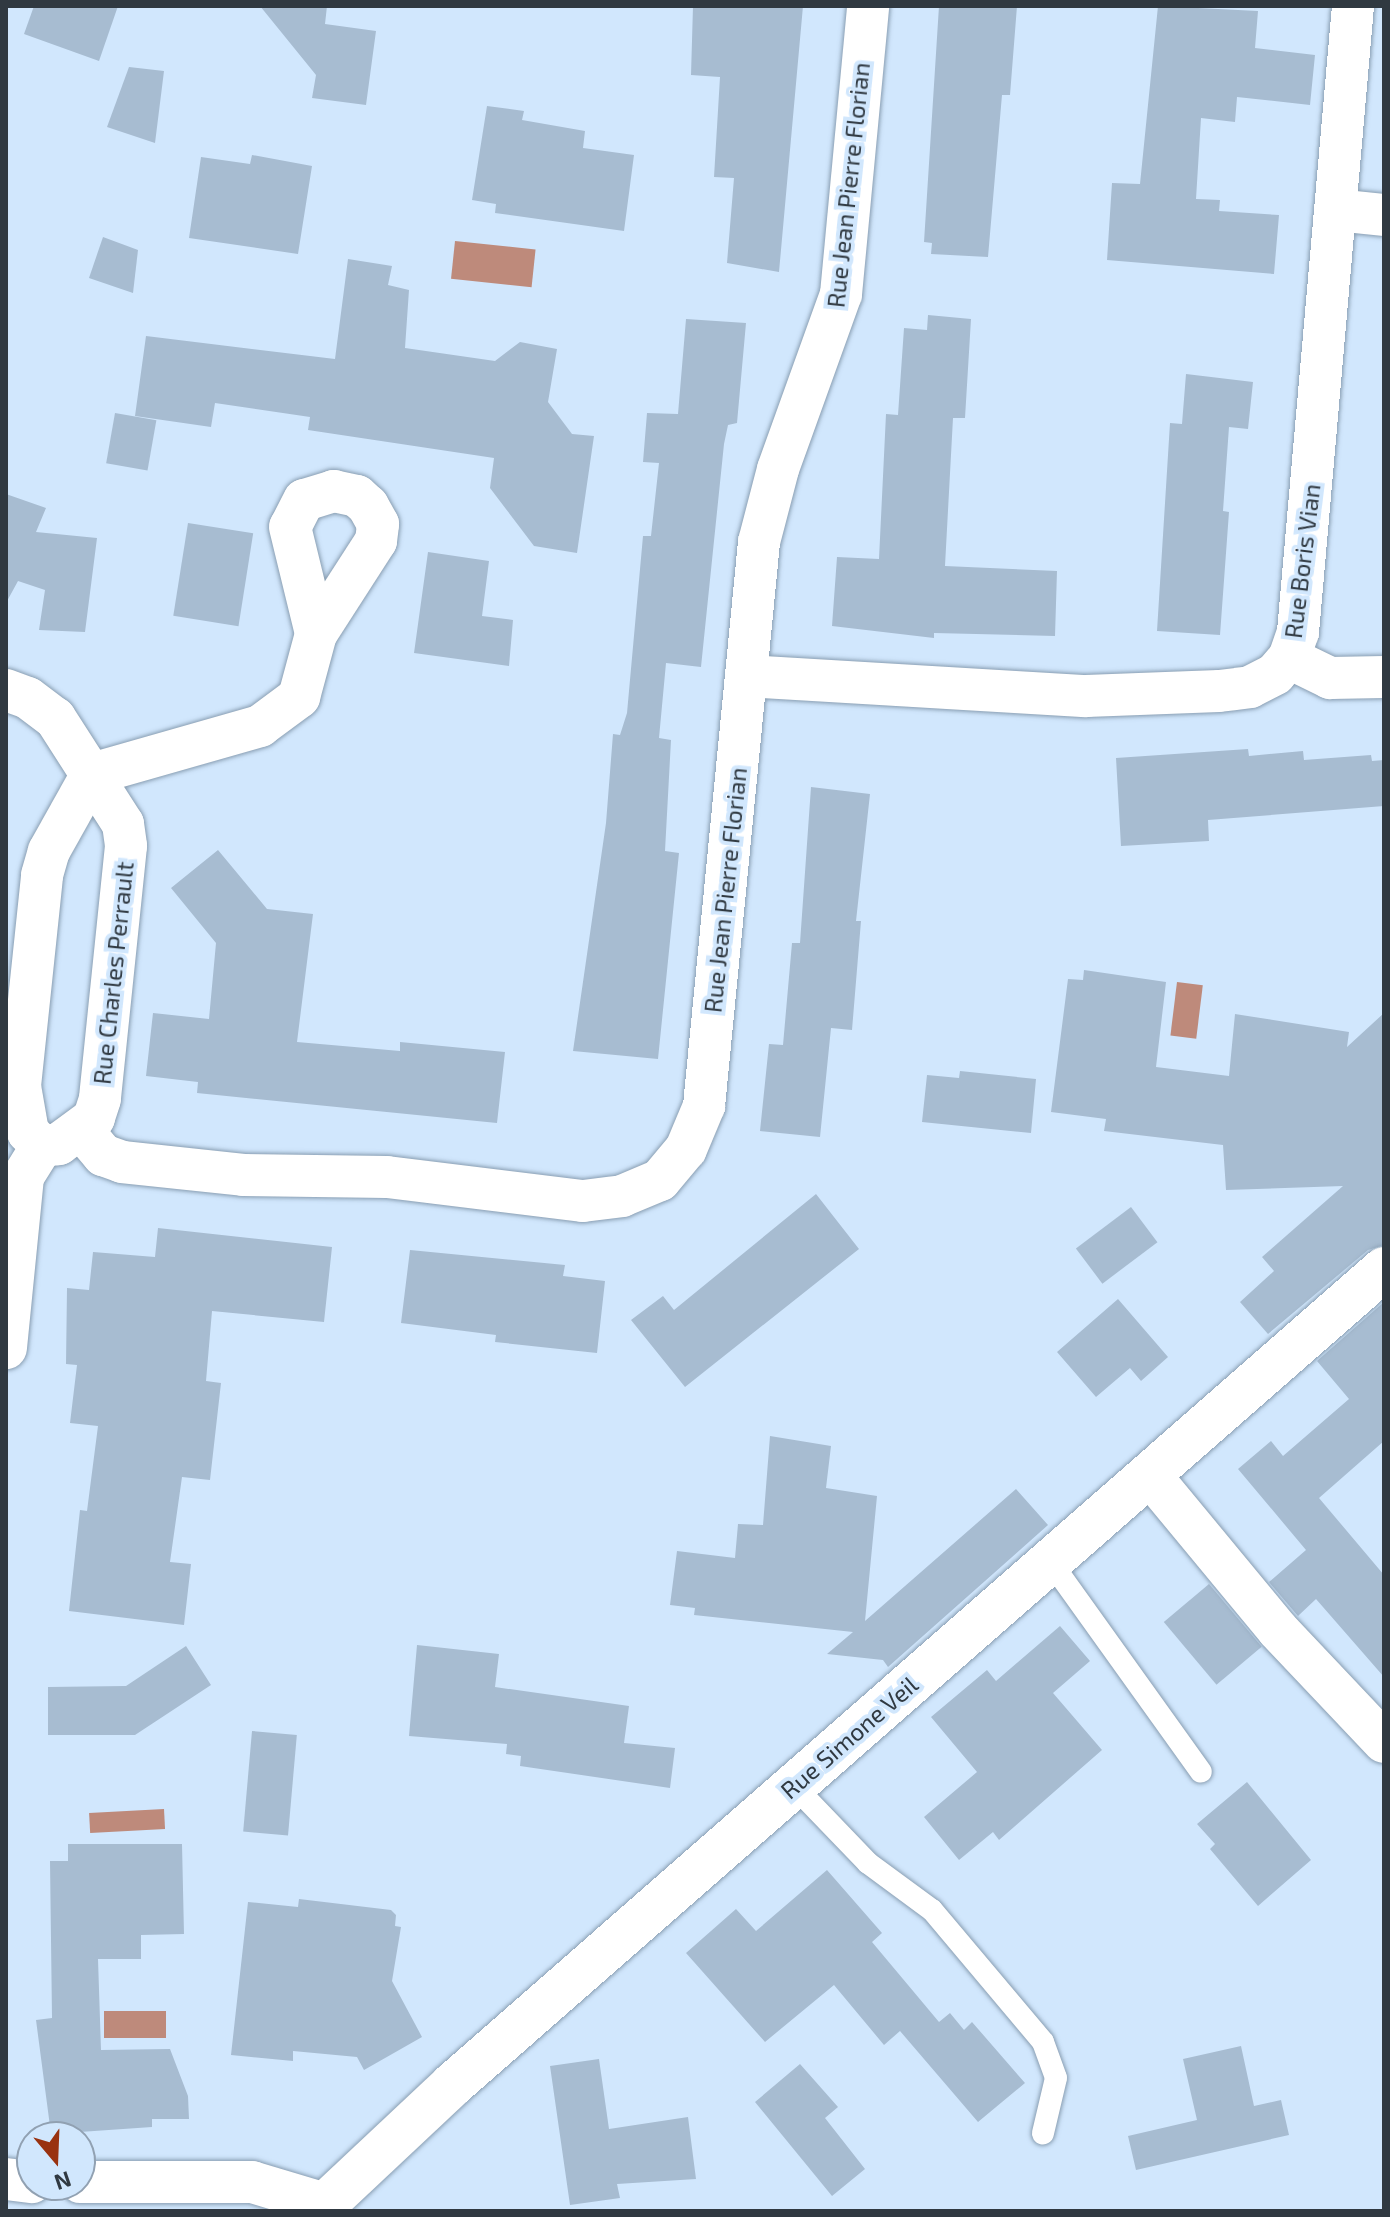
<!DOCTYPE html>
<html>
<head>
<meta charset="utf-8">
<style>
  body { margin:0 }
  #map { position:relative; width:1390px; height:2217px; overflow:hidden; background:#d1e7fd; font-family:"Exo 2",sans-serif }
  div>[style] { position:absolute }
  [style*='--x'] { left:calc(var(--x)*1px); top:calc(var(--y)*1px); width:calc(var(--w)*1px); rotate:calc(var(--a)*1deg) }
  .water>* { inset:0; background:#be8a7b; transform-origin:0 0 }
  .building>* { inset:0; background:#a7bcd1; transform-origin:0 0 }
  .roads { filter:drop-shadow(0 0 2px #899eb2) drop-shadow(0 0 2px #899eb2) }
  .lane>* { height:22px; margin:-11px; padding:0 11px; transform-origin:11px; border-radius:11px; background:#fff }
  .street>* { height:42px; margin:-21px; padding:0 21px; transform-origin:21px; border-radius:21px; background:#fff }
  .secondary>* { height:44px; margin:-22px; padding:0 22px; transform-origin:22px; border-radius:22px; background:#fff }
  span { translate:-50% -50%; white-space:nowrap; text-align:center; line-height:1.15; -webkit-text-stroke:8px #d1e7fd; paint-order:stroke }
  .street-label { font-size:24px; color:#303941 }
  .frame { position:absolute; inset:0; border:8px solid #303941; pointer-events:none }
  .north { position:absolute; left:16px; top:2121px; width:80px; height:80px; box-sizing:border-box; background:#d1e7fd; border:2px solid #91a1b2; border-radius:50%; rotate:161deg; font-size:22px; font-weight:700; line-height:32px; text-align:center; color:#303941 }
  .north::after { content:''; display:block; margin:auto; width:28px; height:36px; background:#993210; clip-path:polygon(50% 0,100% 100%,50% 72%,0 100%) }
</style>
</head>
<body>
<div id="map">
  <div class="water">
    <div style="left:455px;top:241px;width:81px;height:38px;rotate:6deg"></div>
    <div style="left:1177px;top:982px;width:26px;height:54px;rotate:7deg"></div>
    <div style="left:164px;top:1809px;width:20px;height:75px;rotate:87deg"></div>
    <div style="left:166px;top:2011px;width:27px;height:62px;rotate:90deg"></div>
  </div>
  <div class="building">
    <div style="clip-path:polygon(34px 6px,118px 6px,99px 61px,24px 34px)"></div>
    <div style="clip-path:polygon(260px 6px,327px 6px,325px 24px,376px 31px,366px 105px,312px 98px,316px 75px)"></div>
    <div style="clip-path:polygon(693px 6px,803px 6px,779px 272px,727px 263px,734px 178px,714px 177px,720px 77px,691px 75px)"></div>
    <div style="clip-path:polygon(939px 6px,1017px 6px,1010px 95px,1002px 95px,988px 257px,931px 254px,932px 243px,924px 242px)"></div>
    <div style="clip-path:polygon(1158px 6px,1258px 11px,1255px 48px,1315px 55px,1310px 105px,1237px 97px,1235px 122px,1201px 118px,1196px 199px,1220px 200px,1219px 211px,1279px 215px,1274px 274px,1107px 260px,1112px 183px,1140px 184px)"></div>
    <div style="clip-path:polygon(129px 67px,164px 71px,155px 143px,107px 127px)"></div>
    <div style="clip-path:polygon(487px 106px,524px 111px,522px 120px,585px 131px,583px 148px,634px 155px,624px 231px,495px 213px,496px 204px,472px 200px)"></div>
    <div style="clip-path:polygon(252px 155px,312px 166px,298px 254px,189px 238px,201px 157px,250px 164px)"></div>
    <div style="clip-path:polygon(103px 237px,138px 250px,133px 293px,89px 278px)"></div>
    <div style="clip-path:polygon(348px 259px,392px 266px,388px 285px,409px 290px,405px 348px,495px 361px,520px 342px,557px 349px,548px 402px,572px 434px,594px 436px,577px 553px,534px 546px,490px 488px,494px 458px,308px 430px,310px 417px,215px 403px,211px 427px,135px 416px,146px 336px,335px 359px)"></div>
    <div style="clip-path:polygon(928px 315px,971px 319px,965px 418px,953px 418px,945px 566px,1057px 571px,1055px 636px,934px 633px,934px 638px,832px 626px,837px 557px,879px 559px,886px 414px,898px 415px,904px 328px,927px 330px)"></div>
    <div style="clip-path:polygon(686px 319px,746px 323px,737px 423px,728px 425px,724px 444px,701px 667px,666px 663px,659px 738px,671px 740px,665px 851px,679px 853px,658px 1059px,573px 1051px,606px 823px,613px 734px,620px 735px,627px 713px,643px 536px,651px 536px,659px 463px,643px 462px,647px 413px,678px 414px)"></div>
    <div style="clip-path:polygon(1186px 374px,1253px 382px,1248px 429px,1229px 427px,1223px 511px,1229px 512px,1220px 635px,1157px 631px,1170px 423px,1182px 424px)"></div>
    <div style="left:115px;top:413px;width:42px;height:51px;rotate:10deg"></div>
    <div style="clip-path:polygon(6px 494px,46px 508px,36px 532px,97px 538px,85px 632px,39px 630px,45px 590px,18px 581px,6px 603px)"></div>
    <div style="left:188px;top:523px;width:66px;height:94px;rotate:9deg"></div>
    <div style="clip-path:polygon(428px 552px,489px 561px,482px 616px,513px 620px,509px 666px,414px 653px)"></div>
    <div style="clip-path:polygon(1248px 749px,1249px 756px,1303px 751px,1304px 760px,1371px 755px,1372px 761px,1384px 760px,1384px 806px,1208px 820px,1209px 841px,1121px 846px,1116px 758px)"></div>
    <div style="clip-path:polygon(811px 787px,870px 794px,856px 921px,861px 921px,852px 1030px,831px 1028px,820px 1137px,760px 1131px,769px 1044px,783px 1045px,792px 943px,800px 943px)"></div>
    <div style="clip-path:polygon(218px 850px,267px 909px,313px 914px,297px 1042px,400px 1051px,400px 1042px,505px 1052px,497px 1123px,197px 1093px,198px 1082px,146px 1076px,153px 1013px,209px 1019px,216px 943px,171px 888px)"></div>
    <div style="clip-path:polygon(1084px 970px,1166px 982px,1156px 1067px,1229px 1076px,1235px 1014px,1349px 1032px,1347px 1047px,1384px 1013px,1384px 1245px,1368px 1250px,1268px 1334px,1240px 1302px,1274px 1271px,1262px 1257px,1343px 1186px,1226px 1190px,1223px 1145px,1104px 1131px,1106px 1119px,1051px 1112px,1068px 979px,1083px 980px)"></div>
    <div style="clip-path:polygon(960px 1071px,1036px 1079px,1031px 1133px,922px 1122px,927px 1075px,959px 1078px)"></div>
    <div style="clip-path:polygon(816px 1194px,859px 1249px,685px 1387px,631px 1320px,663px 1296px,674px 1310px)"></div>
    <div style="left:1131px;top:1207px;width:44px;height:69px;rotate:53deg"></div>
    <div style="clip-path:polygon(158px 1228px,332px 1247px,324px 1322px,212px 1311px,206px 1381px,221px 1383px,210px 1480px,182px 1477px,170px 1562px,191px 1564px,184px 1625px,69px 1611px,80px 1510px,87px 1511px,98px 1426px,70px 1423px,77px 1365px,66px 1364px,67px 1288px,89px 1290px,93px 1252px,155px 1257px)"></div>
    <div style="clip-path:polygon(410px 1250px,565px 1265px,563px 1276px,605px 1281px,597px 1353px,495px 1342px,496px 1335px,401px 1323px)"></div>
    <div style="clip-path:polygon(1118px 1299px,1168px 1357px,1141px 1381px,1130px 1368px,1096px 1397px,1057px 1352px)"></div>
    <div style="clip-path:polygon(1384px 1302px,1384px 1441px,1319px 1498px,1384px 1575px,1384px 1677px,1316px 1599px,1298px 1616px,1269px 1582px,1306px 1550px,1238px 1469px,1271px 1441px,1283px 1456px,1349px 1399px,1317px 1361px)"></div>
    <div style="clip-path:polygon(770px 1436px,831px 1446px,826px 1488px,877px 1496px,865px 1621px,1016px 1489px,1048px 1525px,888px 1667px,883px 1660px,827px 1654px,853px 1632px,694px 1615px,695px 1608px,670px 1605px,677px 1551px,735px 1558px,738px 1524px,763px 1525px)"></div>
    <div style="left:1209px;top:1584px;width:82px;height:59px;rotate:50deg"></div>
    <div style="clip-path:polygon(1060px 1626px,1090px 1661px,1053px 1693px,1102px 1750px,999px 1840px,993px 1832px,959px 1860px,924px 1817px,977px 1772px,931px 1717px,987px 1670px,996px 1681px)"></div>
    <div style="clip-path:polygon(417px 1645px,499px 1654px,495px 1687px,629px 1706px,624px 1743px,675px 1748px,670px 1788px,520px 1766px,521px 1756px,506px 1754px,507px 1744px,409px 1736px)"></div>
    <div style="clip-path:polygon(186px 1646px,211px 1685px,135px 1735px,48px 1735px,48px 1687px,126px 1686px)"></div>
    <div style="left:252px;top:1731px;width:45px;height:101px;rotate:5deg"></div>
    <div style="clip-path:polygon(1247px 1782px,1311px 1860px,1258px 1906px,1210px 1849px,1215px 1844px,1197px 1824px)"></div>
    <div style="clip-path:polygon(68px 1844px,182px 1844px,184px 1934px,141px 1935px,141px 1959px,98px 1959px,101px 2050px,170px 2049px,188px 2096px,189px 2119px,152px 2119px,152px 2127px,51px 2134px,36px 2020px,52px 2018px,50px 1861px,68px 1861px)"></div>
    <div style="clip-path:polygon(827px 1870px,882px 1933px,872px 1942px,939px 2022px,950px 2013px,964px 2030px,972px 2022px,1025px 2083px,978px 2122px,900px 2031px,884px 2045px,834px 1985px,765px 2042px,686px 1953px,736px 1909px,756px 1931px)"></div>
    <div style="clip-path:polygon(299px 1899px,391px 1910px,396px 1915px,395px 1926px,401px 1927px,392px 1981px,422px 2037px,364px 2070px,357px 2057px,293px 2051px,293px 2061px,231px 2055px,248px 1902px,298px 1907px)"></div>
    <div style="clip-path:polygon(1241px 2046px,1254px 2106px,1281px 2100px,1289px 2135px,1136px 2170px,1128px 2136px,1197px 2120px,1183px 2059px)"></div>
    <div style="clip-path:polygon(599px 2059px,609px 2129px,688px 2117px,696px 2179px,617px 2184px,620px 2198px,570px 2205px,550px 2066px)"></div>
    <div style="clip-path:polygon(800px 2064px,838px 2107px,825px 2118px,865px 2169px,832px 2196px,755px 2102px)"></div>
  </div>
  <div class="roads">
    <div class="lane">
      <div style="--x:1050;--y:1561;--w:259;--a:54.4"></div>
      <div style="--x:793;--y:1785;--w:108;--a:46.1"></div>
      <div style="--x:868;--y:1863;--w:79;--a:36.3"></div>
      <div style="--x:932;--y:1910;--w:172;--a:49.9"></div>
      <div style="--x:1043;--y:2042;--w:38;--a:70"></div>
      <div style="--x:1056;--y:2078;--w:57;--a:103.3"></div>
    </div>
    <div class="street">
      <div style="--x:1336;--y:210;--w:48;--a:5.9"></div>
      <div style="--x:1289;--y:658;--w:46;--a:26"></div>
      <div style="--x:1330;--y:678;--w:54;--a:-1.1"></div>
      <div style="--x:746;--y:676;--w:341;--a:3.4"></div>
      <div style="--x:1086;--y:696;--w:133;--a:-2.2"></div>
      <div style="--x:1219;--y:691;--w:31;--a:-7"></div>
      <div style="--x:1250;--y:687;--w:28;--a:-27"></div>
      <div style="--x:1275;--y:674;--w:21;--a:-49"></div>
      <div style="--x:1289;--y:658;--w:28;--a:-71"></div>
      <div style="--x:1298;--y:632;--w:628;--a:-84.98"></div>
      <div style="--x:6;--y:690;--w:23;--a:20"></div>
      <div style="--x:28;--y:698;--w:34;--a:37"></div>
      <div style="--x:55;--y:718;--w:126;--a:57.3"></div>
      <div style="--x:123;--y:824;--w:22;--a:82"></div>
      <div style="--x:126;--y:846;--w:254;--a:95.9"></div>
      <div style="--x:100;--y:1099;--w:20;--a:108"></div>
      <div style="--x:94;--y:1118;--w:44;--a:143.4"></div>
      <div style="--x:59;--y:1144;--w:17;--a:173"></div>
      <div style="--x:42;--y:1146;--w:36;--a:122"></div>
      <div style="--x:23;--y:1177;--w:172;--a:95.7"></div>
      <div style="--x:82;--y:1130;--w:33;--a:50"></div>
      <div style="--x:103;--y:1155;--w:20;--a:20"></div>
      <div style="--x:122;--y:1162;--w:122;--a:6.1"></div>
      <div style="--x:243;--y:1175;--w:144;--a:0.8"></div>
      <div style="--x:387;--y:1177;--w:197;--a:7"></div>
      <div style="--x:583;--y:1201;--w:39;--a:-7"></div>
      <div style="--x:622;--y:1196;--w:41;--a:-22.8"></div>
      <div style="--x:660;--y:1180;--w:40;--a:-50"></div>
      <div style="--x:686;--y:1149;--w:47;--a:-67.3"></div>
      <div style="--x:704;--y:1106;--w:567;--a:-84.43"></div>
      <div style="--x:759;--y:542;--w:75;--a:-75.4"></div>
      <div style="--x:778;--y:469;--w:186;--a:-70.2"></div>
      <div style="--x:841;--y:294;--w:289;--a:-84.6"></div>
      <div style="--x:42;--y:1146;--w:20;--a:-135"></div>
      <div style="--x:28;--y:1132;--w:47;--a:-99.9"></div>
      <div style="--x:20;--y:1086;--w:212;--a:-84"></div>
      <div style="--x:42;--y:875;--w:25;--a:-74"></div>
      <div style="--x:49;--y:851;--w:88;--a:-60.8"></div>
      <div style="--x:92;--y:774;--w:175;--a:-15.9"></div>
      <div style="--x:260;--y:726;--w:49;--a:-36.6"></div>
      <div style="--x:299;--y:697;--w:65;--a:-74.9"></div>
      <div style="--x:316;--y:634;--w:111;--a:-57.2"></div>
      <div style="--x:376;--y:541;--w:17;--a:-83"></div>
      <div style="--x:378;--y:524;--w:21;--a:-119"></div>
      <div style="--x:368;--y:506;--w:15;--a:-138"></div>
      <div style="--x:357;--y:496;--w:24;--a:-168"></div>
      <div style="--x:334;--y:491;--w:31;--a:163"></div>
      <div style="--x:304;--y:500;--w:30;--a:117"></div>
      <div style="--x:290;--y:527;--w:110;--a:76.3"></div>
      <div style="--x:1149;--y:1474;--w:202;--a:50.4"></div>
      <div style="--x:1278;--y:1630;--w:154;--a:46.6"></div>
      <div style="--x:6;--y:2179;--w:26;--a:7"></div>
      <div style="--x:80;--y:2182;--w:172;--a:0"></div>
      <div style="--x:252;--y:2182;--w:76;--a:16.8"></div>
    </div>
    <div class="secondary">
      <div style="--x:318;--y:2211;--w:184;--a:-43.2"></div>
      <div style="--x:452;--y:2085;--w:1239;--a:-41.2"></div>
    </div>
  </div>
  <div class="street-label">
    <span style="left:848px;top:185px;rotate:-84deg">Rue Jean Pierre Florian</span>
    <span style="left:1302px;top:561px;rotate:-83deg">Rue Boris Vian</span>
    <span style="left:725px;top:890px;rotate:-84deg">Rue Jean Pierre Florian</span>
    <span style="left:113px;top:973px;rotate:-84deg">Rue Charles Perrault</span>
    <span style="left:849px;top:1737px;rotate:-41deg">Rue Simone Veil</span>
  </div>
  <div class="frame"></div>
  <div class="north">N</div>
</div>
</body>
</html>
